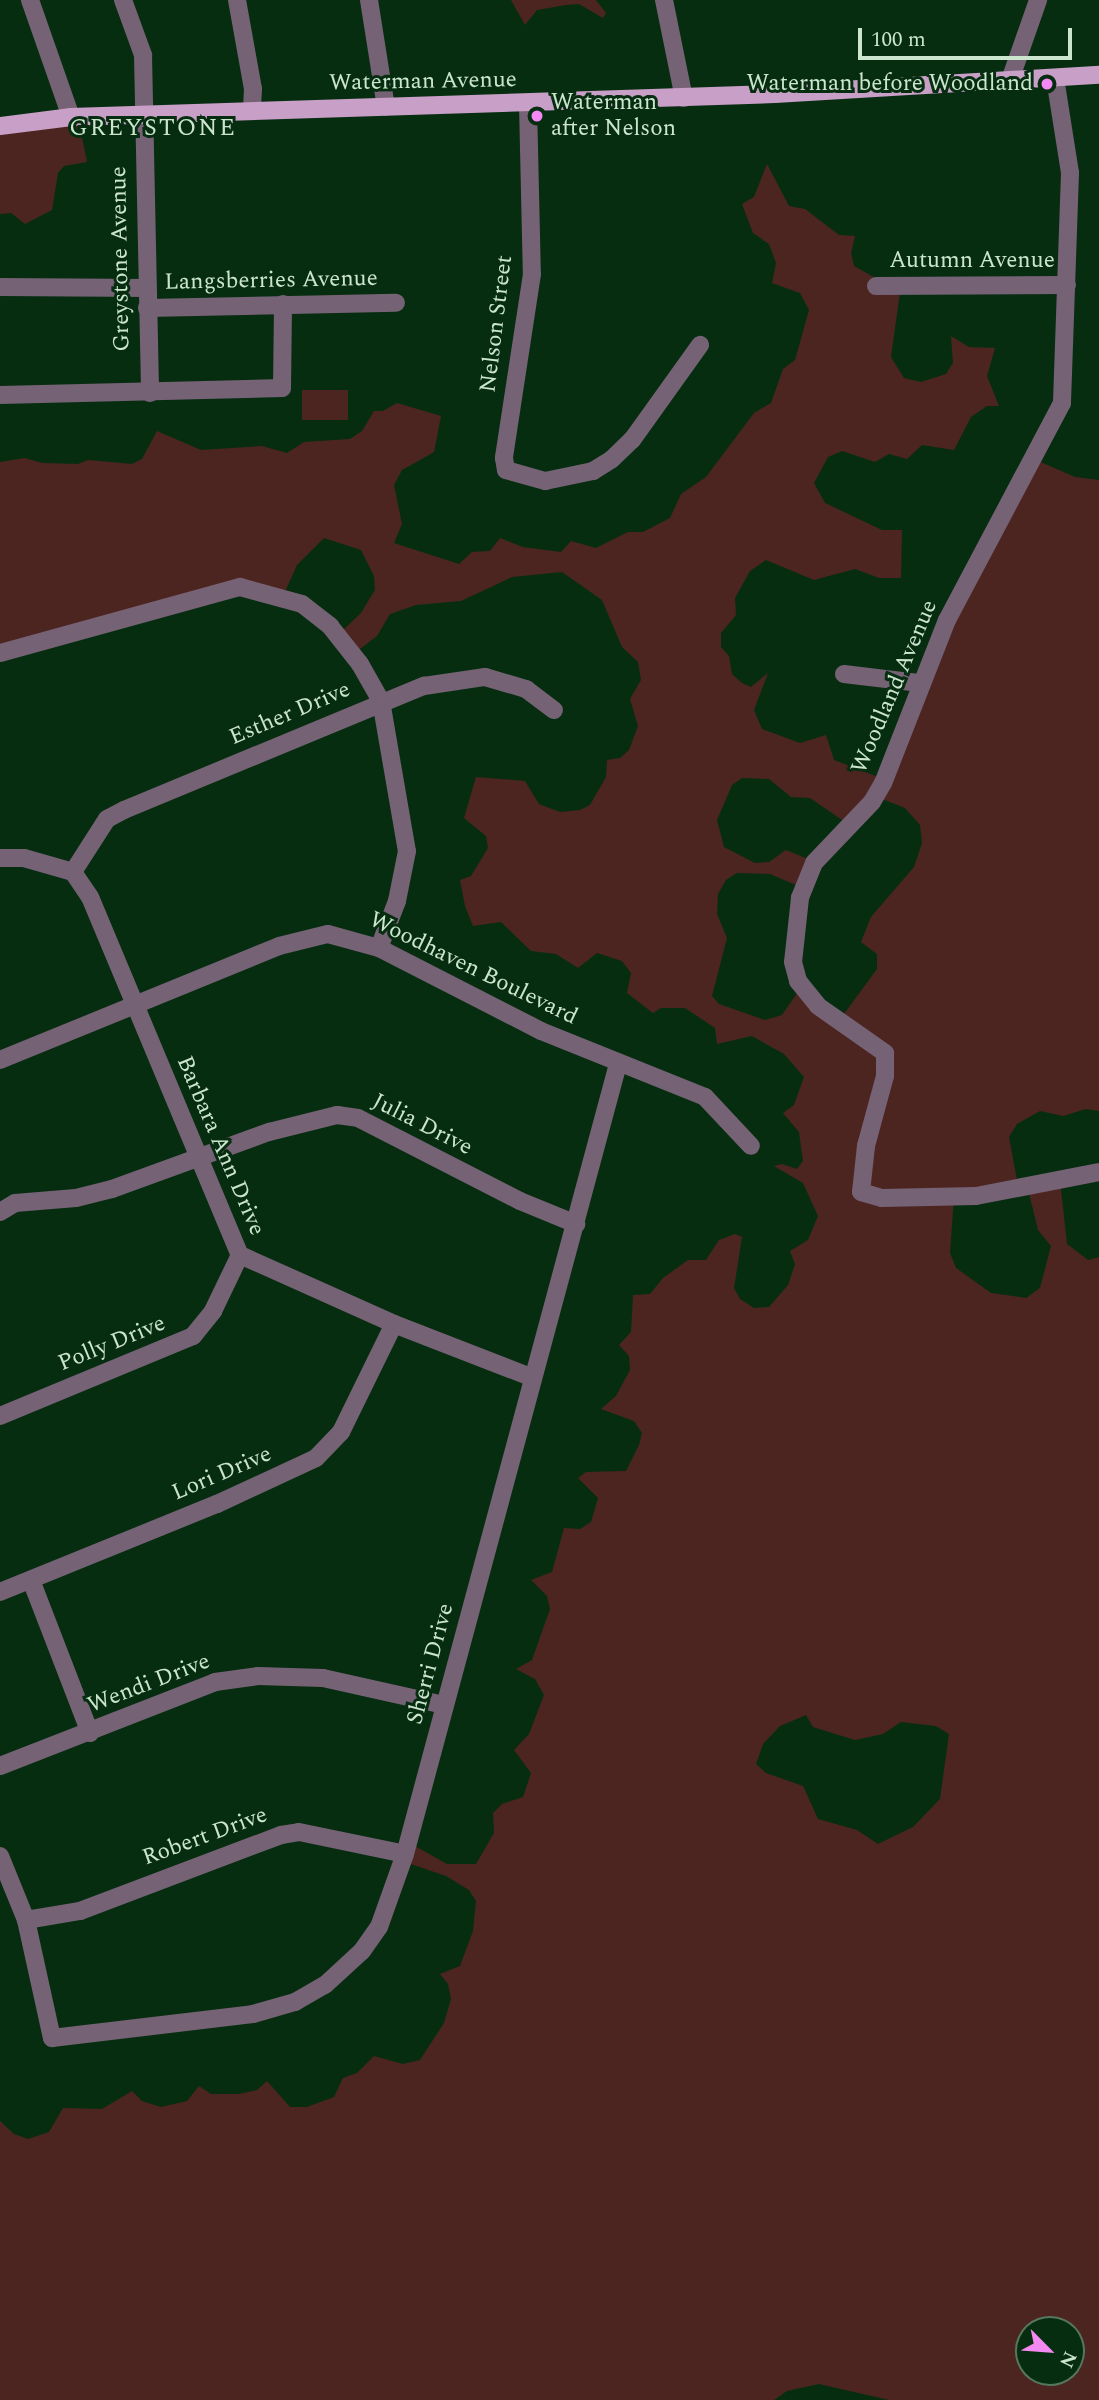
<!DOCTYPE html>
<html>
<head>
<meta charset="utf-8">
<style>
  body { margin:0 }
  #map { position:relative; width:1099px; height:2400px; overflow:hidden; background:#072d11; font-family:Spectral,serif }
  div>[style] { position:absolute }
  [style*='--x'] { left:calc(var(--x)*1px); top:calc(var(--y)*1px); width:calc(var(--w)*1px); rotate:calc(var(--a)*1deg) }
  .green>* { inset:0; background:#4d2520; transform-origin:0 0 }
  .minor>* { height:18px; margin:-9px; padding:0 9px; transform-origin:9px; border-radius:9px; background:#766275 }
  .major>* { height:18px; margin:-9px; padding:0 9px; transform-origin:9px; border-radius:9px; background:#c89fc6 }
  .dots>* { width:19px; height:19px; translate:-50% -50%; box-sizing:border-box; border:4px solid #072d11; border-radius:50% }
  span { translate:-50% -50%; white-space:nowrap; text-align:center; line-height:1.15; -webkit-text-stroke:6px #072d11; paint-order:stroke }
  .street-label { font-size:23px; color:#cbe5ce }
  .poi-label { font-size:23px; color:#cbe5ce }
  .right { translate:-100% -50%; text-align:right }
  .left { translate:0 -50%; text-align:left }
  .neighbourhood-label { font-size:24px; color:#cbe5ce; letter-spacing:2px }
  .north { position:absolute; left:1015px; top:2316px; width:70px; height:70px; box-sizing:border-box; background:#072d11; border:2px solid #55775d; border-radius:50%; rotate:115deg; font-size:19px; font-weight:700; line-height:28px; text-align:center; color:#cbe5ce }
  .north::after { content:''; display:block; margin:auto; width:24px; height:32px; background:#f489f1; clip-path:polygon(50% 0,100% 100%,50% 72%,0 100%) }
  .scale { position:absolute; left:858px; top:28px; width:214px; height:32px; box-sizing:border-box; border:4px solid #cbe5ce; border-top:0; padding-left:9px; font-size:21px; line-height:24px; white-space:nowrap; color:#cbe5ce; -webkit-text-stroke:5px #072d11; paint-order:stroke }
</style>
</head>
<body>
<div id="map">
  <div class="green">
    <div style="clip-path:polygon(511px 0,596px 0,606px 13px,603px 18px,579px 4px,566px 5px,537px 10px,525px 25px)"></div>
    <div style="clip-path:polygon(78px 118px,87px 162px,64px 166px,58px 173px,52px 210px,25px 224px,11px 213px,0 214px,0 128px)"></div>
    <div style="clip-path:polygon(evenodd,767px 164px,789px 206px,805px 209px,839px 235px,855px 236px,851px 253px,854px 266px,886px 284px,901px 285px,891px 357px,904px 378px,921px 382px,946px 374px,953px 363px,951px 336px,969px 347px,995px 348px,987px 376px,999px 406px,987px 406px,971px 417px,954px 450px,922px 445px,907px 459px,889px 454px,875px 462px,842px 451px,828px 457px,814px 483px,825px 503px,882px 530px,902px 530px,901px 578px,879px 578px,855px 569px,814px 580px,766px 560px,750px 571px,735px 598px,736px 615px,721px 633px,721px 647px,729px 656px,732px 674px,742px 683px,751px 687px,768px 673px,754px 710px,762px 729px,800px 743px,826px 735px,834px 760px,878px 777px,1029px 457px,1075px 477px,1099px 480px,1099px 1111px,1086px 1109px,1063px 1116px,1040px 1111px,1017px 1124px,1009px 1137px,1018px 1186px,954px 1196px,950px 1253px,956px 1268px,991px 1293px,1026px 1298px,1040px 1288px,1051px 1246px,1038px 1230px,1028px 1189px,1060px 1180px,1067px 1244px,1088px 1260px,1099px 1257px,1099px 2400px,889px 2400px,819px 2384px,787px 2391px,774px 2400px,0 2400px,0 2121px,14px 2134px,28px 2139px,49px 2132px,63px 2108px,102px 2109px,132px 2091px,142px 2101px,161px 2107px,187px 2101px,199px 2086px,211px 2094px,239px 2094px,257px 2090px,267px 2081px,290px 2107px,307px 2107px,334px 2097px,343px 2078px,357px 2073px,374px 2056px,403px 2064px,420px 2060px,444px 2023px,451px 1999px,448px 1984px,440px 1974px,460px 1966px,473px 1931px,476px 1901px,469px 1890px,446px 1876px,405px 1862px,406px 1841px,447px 1864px,476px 1864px,494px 1833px,493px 1813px,502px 1804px,523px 1797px,531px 1773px,514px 1750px,529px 1734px,544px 1695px,535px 1679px,516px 1669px,532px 1660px,550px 1609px,547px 1596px,531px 1580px,552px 1572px,564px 1528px,580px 1529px,591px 1522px,598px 1498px,578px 1478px,586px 1472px,626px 1471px,639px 1445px,642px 1433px,634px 1421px,601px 1409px,616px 1396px,630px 1370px,629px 1356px,619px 1345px,631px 1332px,633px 1295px,650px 1294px,663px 1278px,688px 1260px,706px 1260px,719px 1240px,735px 1234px,742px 1237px,734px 1288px,740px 1299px,754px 1308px,769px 1307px,788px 1285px,795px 1264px,790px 1251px,808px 1240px,818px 1216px,803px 1183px,774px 1166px,782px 1164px,797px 1169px,803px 1161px,799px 1132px,783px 1113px,794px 1105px,804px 1077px,784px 1054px,752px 1036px,717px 1044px,715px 1028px,685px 1008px,661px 1008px,653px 1013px,627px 993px,631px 973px,622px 961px,597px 953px,578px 968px,556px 954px,531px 951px,501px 922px,473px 926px,465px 906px,460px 880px,471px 876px,488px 848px,486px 836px,464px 818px,476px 777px,525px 781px,539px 804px,560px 812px,580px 810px,590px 805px,606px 777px,607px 760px,620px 758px,629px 750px,638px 726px,630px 699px,641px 680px,638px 662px,622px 647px,602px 600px,562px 572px,512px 577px,461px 601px,416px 605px,390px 614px,377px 636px,352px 655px,339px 634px,361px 613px,375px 590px,374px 576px,361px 550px,324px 538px,297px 565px,283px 596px,255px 591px,0 651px,0 462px,25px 458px,42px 463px,78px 464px,88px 460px,132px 464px,142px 459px,157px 431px,201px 450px,262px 446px,287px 453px,304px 442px,350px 439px,362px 431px,374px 411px,383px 411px,397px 403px,441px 416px,434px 452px,402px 470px,394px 485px,402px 524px,394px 543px,459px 564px,472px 552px,490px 551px,500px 538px,523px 547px,561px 552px,571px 541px,596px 548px,628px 532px,643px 532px,670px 518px,681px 494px,706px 477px,754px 413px,771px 403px,783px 369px,795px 360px,809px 310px,800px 293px,772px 283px,776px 263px,769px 244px,753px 233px,742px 204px,754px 197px,767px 164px,742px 778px,769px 779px,791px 797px,810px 798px,845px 822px,872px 795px,905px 808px,920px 825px,922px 843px,914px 867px,871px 917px,861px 942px,877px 954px,877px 969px,841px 1018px,800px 989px,782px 1015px,765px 1020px,719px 1004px,712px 996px,727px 938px,717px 914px,718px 894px,726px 880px,737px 873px,770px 874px,803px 888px,813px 861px,786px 850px,769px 862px,755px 863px,724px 847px,717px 820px,732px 785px,742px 778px,767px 164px,806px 1715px,813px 1727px,855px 1740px,883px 1734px,901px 1722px,936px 1726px,949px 1734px,940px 1799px,913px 1827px,878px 1844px,857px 1830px,818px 1819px,803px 1786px,766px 1773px,756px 1764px,763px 1744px,780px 1726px,806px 1715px,767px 164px,1029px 2330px,1071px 2330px,1071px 2372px,1029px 2372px,1029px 2330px)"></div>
    <div style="left:302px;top:390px;width:46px;height:30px"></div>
  </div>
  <div class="minor">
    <div style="--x:30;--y:0;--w:124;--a:70.7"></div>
    <div style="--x:123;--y:0;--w:59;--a:70"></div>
    <div style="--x:143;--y:55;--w:338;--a:88.8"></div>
    <div style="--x:237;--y:0;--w:90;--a:79.8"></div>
    <div style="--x:253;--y:89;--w:21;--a:93"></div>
    <div style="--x:369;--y:0;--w:108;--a:81"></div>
    <div style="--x:664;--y:0;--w:100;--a:78.5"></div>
    <div style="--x:1055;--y:78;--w:96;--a:81"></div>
    <div style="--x:1070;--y:173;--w:230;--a:92"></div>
    <div style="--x:1062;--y:403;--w:246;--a:117.9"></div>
    <div style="--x:947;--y:620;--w:175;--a:111.4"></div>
    <div style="--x:883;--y:783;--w:22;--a:120"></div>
    <div style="--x:872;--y:802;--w:84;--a:133.6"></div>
    <div style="--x:814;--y:863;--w:38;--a:112"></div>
    <div style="--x:800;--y:898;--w:64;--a:96.2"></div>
    <div style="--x:793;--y:962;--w:20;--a:75"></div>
    <div style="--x:798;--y:981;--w:32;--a:51"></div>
    <div style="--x:818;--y:1006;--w:82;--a:35"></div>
    <div style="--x:885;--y:1053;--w:23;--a:90"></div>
    <div style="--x:885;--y:1076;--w:73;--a:105.2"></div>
    <div style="--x:866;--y:1146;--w:46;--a:96.2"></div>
    <div style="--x:861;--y:1192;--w:22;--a:16"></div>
    <div style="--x:882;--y:1198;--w:94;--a:-1.2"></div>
    <div style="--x:976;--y:1196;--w:125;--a:-11"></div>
    <div style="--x:1009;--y:83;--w:88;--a:-70.7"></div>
    <div style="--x:528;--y:104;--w:170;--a:88.7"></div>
    <div style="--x:532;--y:274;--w:186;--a:98.7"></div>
    <div style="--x:504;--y:458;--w:12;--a:81"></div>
    <div style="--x:506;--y:470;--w:41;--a:15.8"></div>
    <div style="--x:545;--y:481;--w:49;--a:-11.8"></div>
    <div style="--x:593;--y:471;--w:22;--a:-32"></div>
    <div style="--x:612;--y:459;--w:28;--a:-44"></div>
    <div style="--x:632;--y:440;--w:117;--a:-54.4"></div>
    <div style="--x:876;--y:286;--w:191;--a:-0.3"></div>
    <div style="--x:0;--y:287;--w:146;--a:0.4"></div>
    <div style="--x:147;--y:308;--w:249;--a:-1.2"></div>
    <div style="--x:0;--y:395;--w:282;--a:-1.4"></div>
    <div style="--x:282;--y:388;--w:84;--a:-89.3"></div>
    <div style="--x:0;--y:653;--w:249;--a:-15.4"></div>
    <div style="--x:240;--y:587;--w:64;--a:15.3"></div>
    <div style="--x:302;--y:604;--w:36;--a:38"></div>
    <div style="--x:330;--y:626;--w:48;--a:51.7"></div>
    <div style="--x:360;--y:664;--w:43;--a:60.4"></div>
    <div style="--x:381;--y:701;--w:152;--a:80.2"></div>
    <div style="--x:407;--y:851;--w:51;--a:101.3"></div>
    <div style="--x:397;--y:901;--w:50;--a:111"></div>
    <div style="--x:844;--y:674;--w:77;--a:6.8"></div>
    <div style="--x:0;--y:858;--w:24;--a:0"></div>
    <div style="--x:24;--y:858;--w:51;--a:15.9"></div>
    <div style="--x:73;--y:872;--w:30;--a:56"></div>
    <div style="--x:90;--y:897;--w:388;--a:67.3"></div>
    <div style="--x:240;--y:1255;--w:169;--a:24.1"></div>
    <div style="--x:394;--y:1324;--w:149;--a:21.2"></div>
    <div style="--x:73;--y:872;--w:63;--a:-57.3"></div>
    <div style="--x:107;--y:819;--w:19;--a:-28"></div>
    <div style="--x:124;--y:810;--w:325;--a:-22.5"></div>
    <div style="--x:424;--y:686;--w:62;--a:-8.4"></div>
    <div style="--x:485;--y:677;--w:43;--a:16.3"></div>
    <div style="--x:526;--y:689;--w:35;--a:37"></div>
    <div style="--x:0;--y:1060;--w:301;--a:-22.2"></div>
    <div style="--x:279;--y:946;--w:50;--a:-13.8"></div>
    <div style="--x:328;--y:934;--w:53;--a:15.4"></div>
    <div style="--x:379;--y:948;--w:182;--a:27.1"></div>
    <div style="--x:541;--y:1031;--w:177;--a:21.9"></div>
    <div style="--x:705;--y:1097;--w:67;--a:46.8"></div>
    <div style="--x:0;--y:1212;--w:17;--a:-31"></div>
    <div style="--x:15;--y:1203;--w:61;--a:-4.7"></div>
    <div style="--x:76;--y:1198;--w:37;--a:-14"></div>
    <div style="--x:112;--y:1189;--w:167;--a:-20"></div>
    <div style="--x:269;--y:1132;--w:70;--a:-14"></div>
    <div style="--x:337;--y:1115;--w:21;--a:8"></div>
    <div style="--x:358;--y:1118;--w:182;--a:27.1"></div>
    <div style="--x:520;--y:1201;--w:61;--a:22.3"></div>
    <div style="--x:0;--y:1416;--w:209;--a:-22.5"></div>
    <div style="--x:193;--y:1336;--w:32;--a:-51"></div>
    <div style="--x:213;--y:1311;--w:62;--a:-64.3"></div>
    <div style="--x:31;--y:1580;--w:164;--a:68.9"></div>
    <div style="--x:0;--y:1592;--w:234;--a:-22.1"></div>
    <div style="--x:217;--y:1504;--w:109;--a:-24.9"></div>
    <div style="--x:316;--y:1458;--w:36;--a:-46"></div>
    <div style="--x:341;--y:1432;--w:120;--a:-63.9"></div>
    <div style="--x:0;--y:1766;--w:231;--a:-21.3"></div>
    <div style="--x:215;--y:1682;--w:43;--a:-7.9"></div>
    <div style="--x:258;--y:1676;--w:65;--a:1.8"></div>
    <div style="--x:323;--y:1678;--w:124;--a:12.6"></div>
    <div style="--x:0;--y:1856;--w:69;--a:67.9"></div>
    <div style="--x:26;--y:1920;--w:121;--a:77.6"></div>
    <div style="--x:52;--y:2038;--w:202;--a:-6.8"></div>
    <div style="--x:253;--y:2014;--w:44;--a:-15.9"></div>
    <div style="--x:295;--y:2002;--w:34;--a:-30"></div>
    <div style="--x:325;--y:1985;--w:50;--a:-42.6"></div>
    <div style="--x:362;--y:1951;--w:29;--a:-55"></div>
    <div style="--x:379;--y:1927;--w:77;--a:-70.4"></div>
    <div style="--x:405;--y:1854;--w:818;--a:-74.91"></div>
    <div style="--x:26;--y:1920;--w:55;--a:-9.5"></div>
    <div style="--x:80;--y:1911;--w:215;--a:-20.7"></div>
    <div style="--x:281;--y:1835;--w:18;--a:-9"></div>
    <div style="--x:299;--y:1832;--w:108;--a:11.7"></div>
  </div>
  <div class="major">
    <div style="--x:0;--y:126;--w:72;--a:-7.2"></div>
    <div style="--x:71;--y:117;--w:704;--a:-1.87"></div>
    <div style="--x:775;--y:94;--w:325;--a:-3.4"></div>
  </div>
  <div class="dots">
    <div style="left:1047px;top:84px;background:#f489f1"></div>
    <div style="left:537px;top:116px;background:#f489f1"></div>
  </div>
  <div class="street-label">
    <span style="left:423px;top:82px;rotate:-1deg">Waterman Avenue</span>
    <span style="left:121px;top:259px;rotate:-91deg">Greystone Avenue</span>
    <span style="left:972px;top:261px">Autumn Avenue</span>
    <span style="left:271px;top:281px;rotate:-1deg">Langsberries Avenue</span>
    <span style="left:497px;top:324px;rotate:-83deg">Nelson Street</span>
    <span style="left:895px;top:687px;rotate:-67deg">Woodland Avenue</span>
    <span style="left:290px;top:714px;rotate:-23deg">Esther Drive</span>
    <span style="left:473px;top:969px;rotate:26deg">Woodhaven Boulevard</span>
    <span style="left:422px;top:1125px;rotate:27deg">Julia Drive</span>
    <span style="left:220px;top:1146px;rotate:67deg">Barbara Ann Drive</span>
    <span style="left:112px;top:1344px;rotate:-22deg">Polly Drive</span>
    <span style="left:222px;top:1474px;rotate:-23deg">Lori Drive</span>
    <span style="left:431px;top:1664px;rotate:-75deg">Sherri Drive</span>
    <span style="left:149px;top:1684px;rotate:-21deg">Wendi Drive</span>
    <span style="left:205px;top:1837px;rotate:-20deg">Robert Drive</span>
  </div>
  <div class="poi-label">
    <span class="right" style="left:1033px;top:84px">Waterman before Woodland</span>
    <span class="left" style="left:551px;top:116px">Waterman<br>after Nelson</span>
  </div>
  <div class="neighbourhood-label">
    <span style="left:153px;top:129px">GREYSTONE</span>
  </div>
  <div class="north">N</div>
  <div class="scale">100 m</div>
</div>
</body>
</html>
